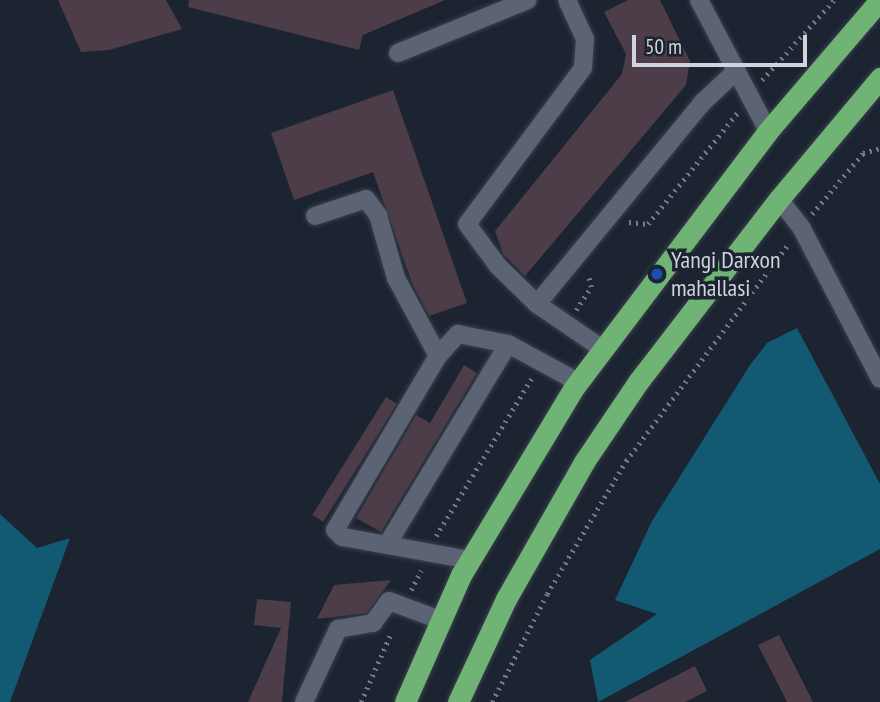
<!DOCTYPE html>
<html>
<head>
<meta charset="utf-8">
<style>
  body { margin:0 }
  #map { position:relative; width:880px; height:702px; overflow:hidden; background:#1c2331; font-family:"PT Sans Narrow",sans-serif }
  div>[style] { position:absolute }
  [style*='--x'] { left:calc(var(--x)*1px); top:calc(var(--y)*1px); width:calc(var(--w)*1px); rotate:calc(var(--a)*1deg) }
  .water>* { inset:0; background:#115a71 }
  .building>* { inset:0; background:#4d3d49; transform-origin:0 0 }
  .path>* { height:4.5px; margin-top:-2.25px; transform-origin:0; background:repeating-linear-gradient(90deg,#737986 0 2px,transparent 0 7px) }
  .roads { filter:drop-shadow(0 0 2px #3b404c) drop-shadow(0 0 2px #3b404c) }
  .minor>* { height:18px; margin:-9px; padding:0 9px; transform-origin:9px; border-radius:9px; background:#5b6374 }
  .highway>* { height:21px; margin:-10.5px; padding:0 10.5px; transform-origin:10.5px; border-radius:10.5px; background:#70b475 }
  .dots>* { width:19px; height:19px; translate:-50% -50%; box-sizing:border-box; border:4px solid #1c2331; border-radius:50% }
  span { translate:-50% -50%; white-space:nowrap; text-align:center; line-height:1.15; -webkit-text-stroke:7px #1c2331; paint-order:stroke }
  .poi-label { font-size:24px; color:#cfd4de }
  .left { translate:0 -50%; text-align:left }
  .scale { position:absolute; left:632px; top:35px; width:175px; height:32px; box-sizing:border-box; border:4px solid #cfd4de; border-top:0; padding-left:9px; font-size:21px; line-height:24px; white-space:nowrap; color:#cfd4de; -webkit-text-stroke:5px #1c2331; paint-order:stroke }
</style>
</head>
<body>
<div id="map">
  <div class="water">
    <div style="clip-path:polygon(797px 328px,880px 484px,880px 549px,598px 702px,590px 660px,657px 614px,615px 600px,652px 521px,750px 365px,767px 343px)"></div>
    <div style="clip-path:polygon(0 514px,37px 548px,70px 538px,10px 702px,0 702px)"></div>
  </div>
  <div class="building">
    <div style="clip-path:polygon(58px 0,166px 0,182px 29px,109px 50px,81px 52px)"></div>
    <div style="clip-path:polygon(189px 0,445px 0,363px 35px,359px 50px,188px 7px)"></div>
    <div style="clip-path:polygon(628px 0,660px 0,690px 61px,686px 85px,525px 276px,503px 254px,495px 231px,622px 74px,626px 54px,604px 12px)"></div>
    <div style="clip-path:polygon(393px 90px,467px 303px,429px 316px,412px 283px,373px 172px,294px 200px,271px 133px)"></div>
    <div style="clip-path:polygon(464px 365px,477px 373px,381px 532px,356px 518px,416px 415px,430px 423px)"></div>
    <div style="left:386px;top:397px;width:13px;height:139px;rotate:32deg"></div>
    <div style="clip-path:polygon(391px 580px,367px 613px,317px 619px,334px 585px)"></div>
    <div style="clip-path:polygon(257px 599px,291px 602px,282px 702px,248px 702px,281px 628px,254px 625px)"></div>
    <div style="clip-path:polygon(779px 635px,813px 702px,787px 702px,758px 645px)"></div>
    <div style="clip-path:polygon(695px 666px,707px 691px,685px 702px,625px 702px)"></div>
  </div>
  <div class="path">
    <div style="--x:762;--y:80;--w:108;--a:-48"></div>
    <div style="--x:812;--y:214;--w:80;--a:-50.1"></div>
    <div style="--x:863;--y:153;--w:18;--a:-16"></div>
    <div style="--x:629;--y:222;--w:19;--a:6"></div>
    <div style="--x:648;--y:224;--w:144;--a:-51.2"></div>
    <div style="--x:576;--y:310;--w:27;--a:-57"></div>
    <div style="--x:591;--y:287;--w:13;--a:-103"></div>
    <div style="--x:436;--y:536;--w:184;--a:-58.8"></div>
    <div style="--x:411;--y:590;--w:22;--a:-63"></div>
    <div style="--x:361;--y:702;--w:75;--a:-66.5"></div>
    <div style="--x:492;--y:702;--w:121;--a:-63"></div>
    <div style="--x:547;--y:594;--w:155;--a:-59.3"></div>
    <div style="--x:626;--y:461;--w:272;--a:-53.2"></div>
  </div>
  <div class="roads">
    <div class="minor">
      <div style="--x:567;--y:0;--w:43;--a:65.2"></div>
      <div style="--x:585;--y:39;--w:29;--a:94"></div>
      <div style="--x:583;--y:68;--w:194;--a:126.6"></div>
      <div style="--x:467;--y:224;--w:52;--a:53.6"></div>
      <div style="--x:498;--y:266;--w:54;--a:44.3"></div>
      <div style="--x:537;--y:304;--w:78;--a:34.5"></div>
      <div style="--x:699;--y:0;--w:148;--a:62.2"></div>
      <div style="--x:398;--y:53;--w:140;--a:-22.2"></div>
      <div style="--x:779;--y:199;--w:36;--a:52"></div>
      <div style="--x:801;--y:227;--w:171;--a:62.5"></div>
      <div style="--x:315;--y:216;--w:54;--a:-18.4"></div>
      <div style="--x:366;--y:199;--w:20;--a:53"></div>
      <div style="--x:378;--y:215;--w:66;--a:74.1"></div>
      <div style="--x:396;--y:278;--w:89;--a:61.7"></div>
      <div style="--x:537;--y:304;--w:260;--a:-50.6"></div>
      <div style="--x:702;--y:103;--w:47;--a:-43.3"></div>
      <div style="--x:388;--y:543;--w:232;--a:-58.9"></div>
      <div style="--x:470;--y:560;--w:130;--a:-169.8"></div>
      <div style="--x:342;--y:537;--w:10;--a:-135"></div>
      <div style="--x:335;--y:530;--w:202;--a:-59.4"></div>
      <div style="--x:438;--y:356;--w:30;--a:-48"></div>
      <div style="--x:458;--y:334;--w:51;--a:11.3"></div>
      <div style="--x:508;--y:344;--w:80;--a:28.5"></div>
      <div style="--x:304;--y:702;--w:81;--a:-65"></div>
      <div style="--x:338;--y:629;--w:36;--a:-10"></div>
      <div style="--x:373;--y:623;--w:27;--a:-54"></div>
      <div style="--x:389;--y:601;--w:54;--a:20.4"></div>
    </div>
    <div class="highway">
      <div style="--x:405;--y:702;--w:139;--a:-66.2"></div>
      <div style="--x:461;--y:575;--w:217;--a:-58.9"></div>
      <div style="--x:573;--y:389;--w:323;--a:-52.9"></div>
      <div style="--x:768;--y:131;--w:172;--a:-49.5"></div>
      <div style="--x:458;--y:702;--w:114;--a:-65"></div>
      <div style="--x:506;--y:599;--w:158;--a:-60.3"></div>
      <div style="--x:584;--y:462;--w:97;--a:-56"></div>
      <div style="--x:638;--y:382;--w:231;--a:-52.4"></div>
      <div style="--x:779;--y:199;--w:158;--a:-50.1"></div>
    </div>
  </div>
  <div class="dots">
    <div style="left:657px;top:274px;background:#1a4fb4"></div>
  </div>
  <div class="poi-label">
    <span class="left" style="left:671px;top:274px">Yangi Darxon<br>mahallasi</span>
  </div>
  <div class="scale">50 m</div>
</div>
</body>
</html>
